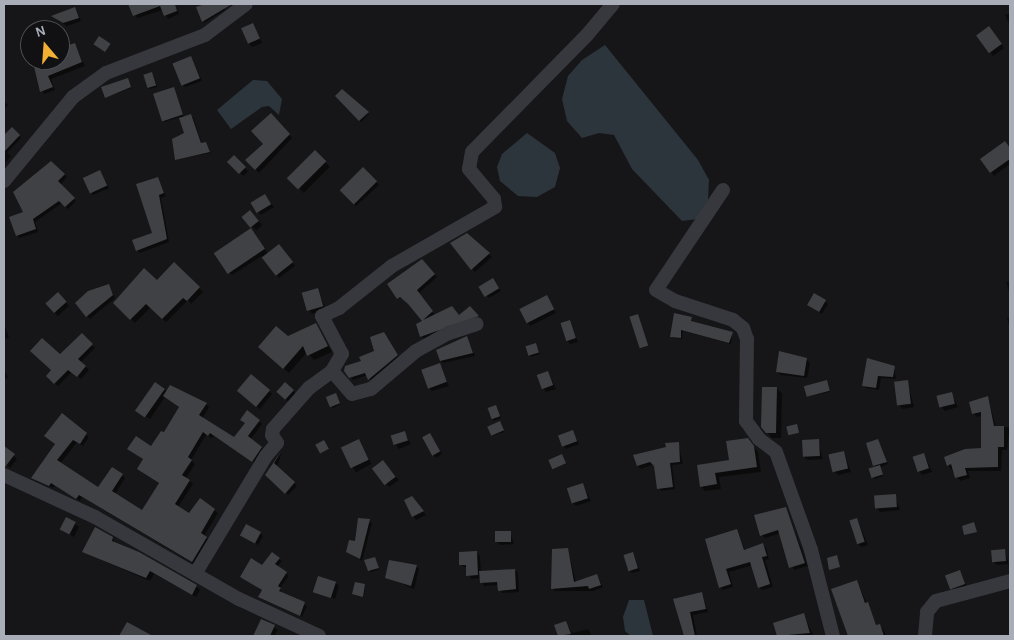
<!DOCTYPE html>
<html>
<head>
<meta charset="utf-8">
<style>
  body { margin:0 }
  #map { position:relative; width:1014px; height:640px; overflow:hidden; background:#161618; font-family:"Alegreya Sans",sans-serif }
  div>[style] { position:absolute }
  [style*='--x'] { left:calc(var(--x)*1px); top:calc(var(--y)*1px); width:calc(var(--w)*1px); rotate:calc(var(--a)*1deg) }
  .water>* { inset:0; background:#2c353c }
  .shadow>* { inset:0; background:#0007; transform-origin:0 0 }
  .building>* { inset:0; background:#404145; transform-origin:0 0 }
  .minor>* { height:14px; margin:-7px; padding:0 7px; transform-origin:7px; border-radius:7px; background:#37383d }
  span { translate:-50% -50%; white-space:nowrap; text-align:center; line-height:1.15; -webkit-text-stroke:4px #111113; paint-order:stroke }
  .frame { position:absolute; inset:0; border:5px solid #a8adb8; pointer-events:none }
  .north { position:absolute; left:20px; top:20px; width:50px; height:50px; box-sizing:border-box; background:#111113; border:1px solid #4d4f55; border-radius:50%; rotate:342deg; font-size:14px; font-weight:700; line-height:20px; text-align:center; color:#a8adb8 }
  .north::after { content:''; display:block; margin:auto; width:18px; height:22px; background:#f2b134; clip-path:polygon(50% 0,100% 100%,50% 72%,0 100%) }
</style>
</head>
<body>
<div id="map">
  <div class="water">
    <div style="clip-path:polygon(605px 45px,698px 160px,709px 180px,708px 200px,698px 219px,682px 221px,632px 169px,614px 135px,599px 133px,582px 138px,567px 121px,562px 99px,568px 76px,582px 60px)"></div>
    <div style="clip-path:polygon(253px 80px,267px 81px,282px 99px,279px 115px,269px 106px,262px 107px,231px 129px,217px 110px)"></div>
    <div style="clip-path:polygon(527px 133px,555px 153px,560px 168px,555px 187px,537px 197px,518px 196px,500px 181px,497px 167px,502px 154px)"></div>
    <div style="clip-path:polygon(629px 600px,644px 600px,653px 636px,631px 636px,625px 631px,623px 617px)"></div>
  </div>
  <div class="shadow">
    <div style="clip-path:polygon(130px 4px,175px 4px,179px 14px,168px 19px,163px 10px,137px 18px)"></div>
    <div style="clip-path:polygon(214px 4px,223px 4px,225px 10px,204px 23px,197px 8px)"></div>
    <div style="clip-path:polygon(75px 8px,81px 21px,67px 26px,56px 19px)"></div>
    <div style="clip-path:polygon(1010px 13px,1010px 26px,1005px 15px)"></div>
    <div style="clip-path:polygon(252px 25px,262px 43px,252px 47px,249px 44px)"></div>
    <div style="clip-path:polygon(992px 31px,1004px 48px,993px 56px,978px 36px)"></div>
    <div style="clip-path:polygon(74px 44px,85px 66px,51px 79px,55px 90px,44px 94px,34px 63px,60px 60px,60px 51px)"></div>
    <div style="clip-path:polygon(191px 57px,202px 81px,185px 87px,182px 84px)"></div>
    <div style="clip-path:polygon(152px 74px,157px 87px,150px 89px,149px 88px)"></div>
    <div style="clip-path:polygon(128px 79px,131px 88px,106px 97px)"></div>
    <div style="clip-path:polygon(174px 89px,184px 117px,193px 117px,202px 144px,206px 143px,211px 153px,177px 159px,185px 133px,180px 117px,164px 122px,154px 94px)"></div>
    <div style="clip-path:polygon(342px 91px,369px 114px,361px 122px,337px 96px)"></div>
    <div style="clip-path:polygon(4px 101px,8px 105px,4px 109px)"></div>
    <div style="clip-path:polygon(271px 114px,292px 138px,259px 173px,247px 160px,264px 144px)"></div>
    <div style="clip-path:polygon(12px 129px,21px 138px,7px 153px,11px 156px,4px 164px,4px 136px)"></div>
    <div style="clip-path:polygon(1008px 146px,1010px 164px,994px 176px,982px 159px)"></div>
    <div style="left:315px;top:152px;width:21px;height:37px;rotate:45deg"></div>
    <div style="left:234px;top:157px;width:20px;height:7px;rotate:45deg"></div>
    <div style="clip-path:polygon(51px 163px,67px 177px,60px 185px,76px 201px,68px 209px,62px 203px,35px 222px,38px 232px,19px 238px,17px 235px,25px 213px)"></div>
    <div style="clip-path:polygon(363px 169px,379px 185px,356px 206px,353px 203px)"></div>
    <div style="clip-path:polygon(100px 172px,109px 188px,93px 195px,84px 178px)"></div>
    <div style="clip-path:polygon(158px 178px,166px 196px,161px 198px,169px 242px,140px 253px,137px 250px,154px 234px)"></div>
    <div style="clip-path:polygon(265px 196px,274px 207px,261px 215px,258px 212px)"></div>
    <div style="left:250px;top:212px;width:18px;height:8px;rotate:47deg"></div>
    <div style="clip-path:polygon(254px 233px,268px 254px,282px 249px,295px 266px,279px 278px,262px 256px,232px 275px,229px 272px)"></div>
    <div style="clip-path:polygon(467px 234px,492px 257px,475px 272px,452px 243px)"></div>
    <div style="clip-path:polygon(422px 261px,437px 277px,419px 293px,435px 316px,460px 316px,470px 307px,480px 319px,424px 339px,422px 336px,423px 322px,404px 299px,398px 298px)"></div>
    <div style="clip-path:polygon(174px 264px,203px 292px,191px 304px,188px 300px,166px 322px,151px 307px,135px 323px,114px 303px,157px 282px)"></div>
    <div style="clip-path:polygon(1010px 281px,1010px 294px,1006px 282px)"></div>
    <div style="clip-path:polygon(496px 283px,501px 291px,489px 298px,486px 295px)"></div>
    <div style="clip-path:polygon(109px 286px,115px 298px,90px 319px,76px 303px)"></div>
    <div style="clip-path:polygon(317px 290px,326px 309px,312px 314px,309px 310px)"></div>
    <div style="left:58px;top:294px;width:16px;height:15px;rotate:47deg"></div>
    <div style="clip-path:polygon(546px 297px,556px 313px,530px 326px,527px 322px)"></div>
    <div style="clip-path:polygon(825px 301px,828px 304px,822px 314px,809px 306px)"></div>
    <div style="clip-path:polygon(691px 318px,692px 323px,732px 334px,731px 344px,683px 331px,682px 339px,673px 338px,672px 336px)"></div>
    <div style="clip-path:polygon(1007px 318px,1010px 318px,1010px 329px)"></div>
    <div style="clip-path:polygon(569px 321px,578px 342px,570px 344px,567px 341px)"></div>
    <div style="clip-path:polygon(4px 323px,9px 338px,4px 339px)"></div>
    <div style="clip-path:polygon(316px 325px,332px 352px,314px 360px,307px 352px,289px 373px,265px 352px)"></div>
    <div style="clip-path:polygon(82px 335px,95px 348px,81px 362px,89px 370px,81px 379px,72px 372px,58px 386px,47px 376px,60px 356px)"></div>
    <div style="clip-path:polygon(387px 337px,400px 358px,372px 382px,368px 375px,353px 380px,345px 371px,376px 352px)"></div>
    <div style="clip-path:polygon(467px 338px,475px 356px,443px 363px,441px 361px)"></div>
    <div style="clip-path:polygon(536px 345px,540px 354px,531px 357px,530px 355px)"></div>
    <div style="clip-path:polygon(780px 353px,807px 360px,810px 363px,807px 378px,781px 375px,777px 372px)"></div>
    <div style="clip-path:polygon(868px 359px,894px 367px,896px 379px,881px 378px,879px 390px,866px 388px,864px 385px)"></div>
    <div style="clip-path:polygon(439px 365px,449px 386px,432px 391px,429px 388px)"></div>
    <div style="clip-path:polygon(4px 370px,8px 377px,4px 380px)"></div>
    <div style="clip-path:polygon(548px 372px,556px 389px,546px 392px,543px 388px)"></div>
    <div style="clip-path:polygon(251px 376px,272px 394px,260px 409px,241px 394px)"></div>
    <div style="clip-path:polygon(907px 381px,914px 407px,902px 409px,899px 405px)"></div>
    <div style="left:285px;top:383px;width:16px;height:11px;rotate:45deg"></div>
    <div style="clip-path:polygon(828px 383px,830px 392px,809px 396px,806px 386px)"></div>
    <div style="clip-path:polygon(777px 388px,782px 394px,781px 438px,772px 438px,767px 432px)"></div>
    <div style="clip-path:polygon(164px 390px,206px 404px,209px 407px,202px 419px,234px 439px,259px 421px,262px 424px,250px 440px,265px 451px,256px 464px,214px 436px,212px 438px,206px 435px,191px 460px,195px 464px,186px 478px,193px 484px,178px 507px,190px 515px,201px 500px,218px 513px,204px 536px,210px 541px,196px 565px,82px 497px,80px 501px,55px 485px,53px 488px,32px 478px,56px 445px,86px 434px,89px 437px,83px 446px,77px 442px,60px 464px,99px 489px,122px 475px,125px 478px,115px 494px,142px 512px,160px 484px,142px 472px,144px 460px,129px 449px,151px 447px,164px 434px,180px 408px,165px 397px,150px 419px,141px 414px)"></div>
    <div style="clip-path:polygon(951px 393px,958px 407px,945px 411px,942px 408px)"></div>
    <div style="clip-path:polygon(337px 396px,341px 404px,333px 408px,327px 398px)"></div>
    <div style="clip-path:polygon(988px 398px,996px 427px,1010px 427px,1007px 450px,1002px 450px,1001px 471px,968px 471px,970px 478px,960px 481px,948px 465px,982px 449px,982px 416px,977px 417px,974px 414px,970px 403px)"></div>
    <div style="left:496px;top:406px;width:13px;height:8px;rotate:67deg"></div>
    <div style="clip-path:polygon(500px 422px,504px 432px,492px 436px,491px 434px)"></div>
    <div style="clip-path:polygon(573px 432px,579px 444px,566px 449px,563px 446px)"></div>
    <div style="clip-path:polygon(404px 433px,411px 444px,399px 449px,396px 445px)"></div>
    <div style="clip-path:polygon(430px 434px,442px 454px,436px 458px,433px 454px)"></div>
    <div style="clip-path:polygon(878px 440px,888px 464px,880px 467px,883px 476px,874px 479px,876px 468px,867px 443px)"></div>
    <div style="left:359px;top:441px;width:26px;height:18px;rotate:61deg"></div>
    <div style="clip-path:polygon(818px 441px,823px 459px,808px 460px,804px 457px)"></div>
    <div style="clip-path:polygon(678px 443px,683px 464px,672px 465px,675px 489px,661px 491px,654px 464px,641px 469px,638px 466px)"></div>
    <div style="clip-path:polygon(752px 444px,758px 452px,761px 472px,719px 477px,721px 489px,705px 491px,701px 486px,698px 466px,730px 461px)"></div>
    <div style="clip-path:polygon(4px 447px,17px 459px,10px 468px,4px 463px)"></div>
    <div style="clip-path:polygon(282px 452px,277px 467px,297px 486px,288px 495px,266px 475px)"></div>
    <div style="clip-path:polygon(844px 453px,851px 472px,838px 475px,835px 472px)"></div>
    <div style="clip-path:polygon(924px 454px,932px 472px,922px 475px,919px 471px)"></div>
    <div style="clip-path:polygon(562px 455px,566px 464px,553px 468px,552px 467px)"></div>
    <div style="clip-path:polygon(386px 465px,399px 480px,389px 487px,374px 469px)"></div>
    <div style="clip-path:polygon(583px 485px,591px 501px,576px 506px,573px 503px)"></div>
    <div style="clip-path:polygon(895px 496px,900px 510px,880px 512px,877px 508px)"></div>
    <div style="clip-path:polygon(415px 501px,426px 515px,416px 520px,413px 516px)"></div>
    <div style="clip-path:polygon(786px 508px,808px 566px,794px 570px,781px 533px,765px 538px,761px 535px)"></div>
    <div style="clip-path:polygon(67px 519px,79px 527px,74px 537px,62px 530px)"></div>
    <div style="clip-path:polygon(359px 519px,372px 523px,362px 561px,348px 552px,356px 542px)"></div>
    <div style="clip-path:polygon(857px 519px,868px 545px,861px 547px,858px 544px)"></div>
    <div style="clip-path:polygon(737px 531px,745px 550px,763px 545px,766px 548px,769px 559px,765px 560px,773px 587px,762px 590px,759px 587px,753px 565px,729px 572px,733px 587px,723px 590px,720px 587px)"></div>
    <div style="clip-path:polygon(510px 532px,514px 544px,500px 545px,497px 542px)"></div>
    <div style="clip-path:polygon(260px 533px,263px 536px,258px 545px,242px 535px)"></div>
    <div style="clip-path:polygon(113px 538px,115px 544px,196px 586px,200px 590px,196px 597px,154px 574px,150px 581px,83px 552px)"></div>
    <div style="clip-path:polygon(568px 549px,576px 582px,597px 575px,603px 587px,593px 591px,555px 591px,552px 588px)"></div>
    <div style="clip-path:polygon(1004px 550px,1009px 564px,997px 565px,994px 562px)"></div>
    <div style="clip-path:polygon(272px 553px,282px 561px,277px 567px,289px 576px,280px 588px,282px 594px,307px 606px,302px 617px,262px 599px,259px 597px,263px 591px,241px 577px,262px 566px)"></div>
    <div style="clip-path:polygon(477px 553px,480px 556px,481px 572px,514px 570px,518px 573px,519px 592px,502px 593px,499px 585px,484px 586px,481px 578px,471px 579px,467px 568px,461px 565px)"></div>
    <div style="clip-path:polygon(633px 553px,640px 571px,632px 573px,629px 570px)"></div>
    <div style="left:375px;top:558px;width:12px;height:9px;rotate:70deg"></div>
    <div style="clip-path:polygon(416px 566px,419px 569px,414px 589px,387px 577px)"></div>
    <div style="clip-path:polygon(959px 572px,967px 587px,953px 591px,946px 576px)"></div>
    <div style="clip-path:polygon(857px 582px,877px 626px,883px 629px,886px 636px,850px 636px,832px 590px)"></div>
    <div style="clip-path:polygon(336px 583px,339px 586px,335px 599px,315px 591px)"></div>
    <div style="clip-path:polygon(365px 585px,364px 597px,354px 594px)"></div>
    <div style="clip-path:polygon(702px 593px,708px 612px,693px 615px,697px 636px,685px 636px,674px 600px)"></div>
    <div style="clip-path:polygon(803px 614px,814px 636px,779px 636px,774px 624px)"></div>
    <div style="clip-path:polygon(262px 621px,278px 630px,274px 636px,254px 636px)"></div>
    <div style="clip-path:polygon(566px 623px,572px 633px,588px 629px,592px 636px,559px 636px,556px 626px)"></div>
  </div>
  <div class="building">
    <div style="clip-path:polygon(128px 4px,175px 4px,177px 11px,164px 16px,160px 6px,133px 16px)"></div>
    <div style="clip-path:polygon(205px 4px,232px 4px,202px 22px,196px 7px)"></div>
    <div style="clip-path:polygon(75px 7px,79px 18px,63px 23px,51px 16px)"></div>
    <div style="left:253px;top:23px;width:17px;height:13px;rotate:66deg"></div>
    <div style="left:989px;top:26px;width:22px;height:16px;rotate:54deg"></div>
    <div style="left:99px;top:36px;width:14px;height:10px;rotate:34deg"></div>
    <div style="clip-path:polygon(75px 43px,82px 62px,48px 76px,53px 87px,40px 92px,33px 62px,60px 60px,60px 48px)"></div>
    <div style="left:191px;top:56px;width:24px;height:20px;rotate:68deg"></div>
    <div style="left:152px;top:72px;width:14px;height:9px;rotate:73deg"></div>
    <div style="clip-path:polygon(128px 78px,131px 87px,105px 98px,101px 87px)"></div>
    <div style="left:174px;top:87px;width:29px;height:22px;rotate:72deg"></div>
    <div style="clip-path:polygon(342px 89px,369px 112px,359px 121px,335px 96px)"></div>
    <div style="clip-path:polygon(271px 113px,290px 134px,255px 170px,245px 160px,263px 144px,251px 131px)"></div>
    <div style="clip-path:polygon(191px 114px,201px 143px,206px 142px,210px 152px,175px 160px,172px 139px,184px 133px,179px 118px)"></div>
    <div style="clip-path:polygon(12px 127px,20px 135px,4px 152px,4px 135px)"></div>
    <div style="clip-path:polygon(1005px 141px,1010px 148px,1010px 159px,990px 173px,980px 159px)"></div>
    <div style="left:315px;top:150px;width:16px;height:40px;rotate:45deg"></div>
    <div style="left:234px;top:155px;width:17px;height:10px;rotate:45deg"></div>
    <div style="clip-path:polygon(51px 161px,65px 174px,58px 181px,75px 198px,65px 207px,59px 201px,33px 219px,36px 229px,16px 236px,9px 217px,23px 212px,13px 192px)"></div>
    <div style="left:363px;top:167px;width:20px;height:33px;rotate:45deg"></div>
    <div style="left:100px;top:170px;width:17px;height:19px;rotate:65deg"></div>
    <div style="clip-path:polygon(158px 177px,164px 193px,159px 195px,167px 239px,136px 251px,132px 240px,152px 233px,136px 184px)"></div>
    <div style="left:265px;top:194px;width:12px;height:17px;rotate:59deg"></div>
    <div style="left:250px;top:210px;width:14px;height:11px;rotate:51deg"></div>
    <div style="left:251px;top:228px;width:25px;height:45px;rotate:56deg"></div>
    <div style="clip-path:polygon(467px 233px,490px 253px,471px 270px,450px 243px)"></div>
    <div style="left:279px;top:244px;width:23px;height:22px;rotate:52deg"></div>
    <div style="clip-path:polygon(422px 259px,435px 274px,417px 290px,433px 311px,423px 320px,452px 306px,459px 315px,470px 306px,479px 316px,420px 337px,416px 324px,422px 321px,408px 304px,400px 297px,397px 299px,387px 284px)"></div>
    <div style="clip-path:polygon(174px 262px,200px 287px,187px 301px,183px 298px,162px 319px,146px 304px,130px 320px,113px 303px,144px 268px,157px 280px)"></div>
    <div style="left:493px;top:278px;width:12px;height:17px;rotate:59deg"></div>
    <div style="clip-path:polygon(109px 284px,113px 295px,86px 317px,75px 303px,88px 291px)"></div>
    <div style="left:318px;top:288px;width:19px;height:17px;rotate:74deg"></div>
    <div style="left:58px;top:292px;width:13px;height:17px;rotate:48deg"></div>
    <div style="left:814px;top:293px;width:14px;height:14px;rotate:30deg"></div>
    <div style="left:547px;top:295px;width:16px;height:31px;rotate:63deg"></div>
    <div style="clip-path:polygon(674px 313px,692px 317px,691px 321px,733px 332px,729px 343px,681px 330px,681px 338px,670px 337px)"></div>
    <div style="left:638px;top:314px;width:33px;height:9px;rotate:72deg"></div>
    <div style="left:570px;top:320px;width:19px;height:10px;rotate:72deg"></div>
    <div style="clip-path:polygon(316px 323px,328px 346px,307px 356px,303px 346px,283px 369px,258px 347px,276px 326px,288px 336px)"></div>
    <div style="clip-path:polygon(384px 332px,398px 355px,368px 380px,365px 373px,349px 378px,344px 371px,345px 366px,361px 361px,359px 357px,374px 351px,370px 337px)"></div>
    <div style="clip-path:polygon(82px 333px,93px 344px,78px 359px,86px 366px,77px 377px,68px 370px,54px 384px,46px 376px,51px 370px,30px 351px,42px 338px,60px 354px)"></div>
    <div style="clip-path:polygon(467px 336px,473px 353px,440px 361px,436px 350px)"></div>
    <div style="left:536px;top:343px;width:10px;height:11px;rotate:73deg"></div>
    <div style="clip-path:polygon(779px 351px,807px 358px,804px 376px,776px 372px)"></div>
    <div style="clip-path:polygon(867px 358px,895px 366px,893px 377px,878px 376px,876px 388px,862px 386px)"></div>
    <div style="left:440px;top:363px;width:20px;height:20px;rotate:70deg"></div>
    <div style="left:548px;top:371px;width:15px;height:12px;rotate:70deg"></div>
    <div style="left:251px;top:374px;width:25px;height:22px;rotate:40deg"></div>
    <div style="left:827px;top:380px;width:11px;height:24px;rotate:75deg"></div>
    <div style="left:908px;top:380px;width:24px;height:14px;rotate:83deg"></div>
    <div style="left:155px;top:382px;width:12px;height:35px;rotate:35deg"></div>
    <div style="left:285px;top:382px;width:12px;height:13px;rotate:42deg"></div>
    <div style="clip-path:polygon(170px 385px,207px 403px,199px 415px,234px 437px,245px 423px,240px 420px,247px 410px,260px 420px,248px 436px,262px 447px,252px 462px,210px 433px,208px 436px,203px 432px,188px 457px,192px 460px,182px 475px,190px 480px,175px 504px,189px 513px,200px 498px,215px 509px,201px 533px,207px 537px,192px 562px,79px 495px,76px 499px,51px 483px,49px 486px,31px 478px,55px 444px,44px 436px,62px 413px,87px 433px,80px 444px,73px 440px,57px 460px,98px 487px,112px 467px,123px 474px,112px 491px,142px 510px,159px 483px,137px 469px,143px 459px,127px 449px,136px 436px,151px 446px,161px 431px,164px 432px,179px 407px,163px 396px)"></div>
    <div style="clip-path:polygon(762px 387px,777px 387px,776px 433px,766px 433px,761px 427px)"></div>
    <div style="left:952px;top:392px;width:12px;height:16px;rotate:76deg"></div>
    <div style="left:336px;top:393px;width:11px;height:11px;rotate:68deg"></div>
    <div style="clip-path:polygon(988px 396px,994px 426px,1004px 426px,1004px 447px,998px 447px,998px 467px,965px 468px,967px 475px,955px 478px,951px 464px,947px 466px,944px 457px,965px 449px,981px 448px,981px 412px,972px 414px,969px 402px)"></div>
    <div style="left:496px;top:405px;width:12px;height:9px;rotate:70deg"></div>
    <div style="left:500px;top:421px;width:10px;height:14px;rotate:66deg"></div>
    <div style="left:797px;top:424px;width:9px;height:11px;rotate:77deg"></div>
    <div style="left:573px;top:430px;width:12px;height:16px;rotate:70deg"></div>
    <div style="left:405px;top:431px;width:10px;height:15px;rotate:73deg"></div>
    <div style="left:430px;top:433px;width:21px;height:9px;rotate:61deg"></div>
    <div style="clip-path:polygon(748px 438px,754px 446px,757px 467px,715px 473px,717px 484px,700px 487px,697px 465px,729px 460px,726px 441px)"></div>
    <div style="left:359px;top:439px;width:23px;height:20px;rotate:65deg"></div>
    <div style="left:819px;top:439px;width:17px;height:17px;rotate:87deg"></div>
    <div style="clip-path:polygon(878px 439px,887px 462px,873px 466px,866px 443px)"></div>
    <div style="left:324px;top:440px;width:10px;height:10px;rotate:61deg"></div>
    <div style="clip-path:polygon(679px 442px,680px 462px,670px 463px,673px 487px,657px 489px,654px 466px,650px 462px,637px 466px,633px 455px,666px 447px,665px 443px)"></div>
    <div style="clip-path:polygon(4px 446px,15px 454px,5px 467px,4px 466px)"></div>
    <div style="clip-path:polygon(282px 450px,274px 463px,295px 482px,285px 494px,265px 475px)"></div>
    <div style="left:844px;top:451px;width:18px;height:16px;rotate:77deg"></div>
    <div style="left:924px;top:453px;width:16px;height:12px;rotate:72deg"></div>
    <div style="left:562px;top:454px;width:10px;height:15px;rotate:66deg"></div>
    <div style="left:383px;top:460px;width:21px;height:14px;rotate:53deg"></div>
    <div style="left:880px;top:465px;width:10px;height:12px;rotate:73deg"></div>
    <div style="left:583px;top:483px;width:16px;height:17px;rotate:72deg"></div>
    <div style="left:896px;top:494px;width:13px;height:22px;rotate:86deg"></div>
    <div style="clip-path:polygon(412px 496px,424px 511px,412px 517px,404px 500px)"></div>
    <div style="clip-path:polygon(786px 507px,805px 563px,789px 568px,778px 530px,760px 536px,754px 515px)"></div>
    <div style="left:66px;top:517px;width:11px;height:14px;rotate:27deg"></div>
    <div style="clip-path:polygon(358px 518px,370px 519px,360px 559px,346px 552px,349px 540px,355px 541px)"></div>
    <div style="left:857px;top:518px;width:25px;height:8px;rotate:72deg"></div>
    <div style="clip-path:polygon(974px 522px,977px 532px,964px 535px,962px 526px)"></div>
    <div style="left:246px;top:524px;width:17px;height:13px;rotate:28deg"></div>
    <div style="clip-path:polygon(95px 527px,113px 537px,112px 541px,139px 552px,197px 585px,192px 595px,150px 571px,146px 578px,82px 552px)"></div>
    <div style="clip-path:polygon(737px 529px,744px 550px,763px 543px,767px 556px,762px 557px,770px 584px,758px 588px,750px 562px,726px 569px,731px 584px,719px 588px,705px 539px)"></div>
    <div style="left:495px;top:531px;width:16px;height:11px"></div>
    <div style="clip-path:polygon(568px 548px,574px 582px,597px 574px,601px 585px,589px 589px,588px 586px,551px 589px,552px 549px)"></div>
    <div style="left:1005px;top:549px;width:12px;height:14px;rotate:85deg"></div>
    <div style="clip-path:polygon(477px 551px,478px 575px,466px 576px,466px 565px,459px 565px,459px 552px)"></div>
    <div style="clip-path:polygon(272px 552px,280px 558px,275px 564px,287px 572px,278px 586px,281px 588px,279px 591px,305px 602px,300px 616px,258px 597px,262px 590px,240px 577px,251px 558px,262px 565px)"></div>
    <div style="left:633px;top:552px;width:17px;height:10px;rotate:73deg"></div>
    <div style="clip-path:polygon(837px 555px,840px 567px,829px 570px,827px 558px)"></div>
    <div style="clip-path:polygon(375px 557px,379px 568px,368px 571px,364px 560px)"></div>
    <div style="clip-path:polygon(389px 560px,417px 565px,411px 586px,385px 578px)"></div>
    <div style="clip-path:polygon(515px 569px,516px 589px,498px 591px,497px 582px,480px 583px,479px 571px)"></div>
    <div style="left:960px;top:570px;width:15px;height:16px;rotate:70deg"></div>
    <div style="left:318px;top:576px;width:19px;height:17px;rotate:18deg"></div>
    <div style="clip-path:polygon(857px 580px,865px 603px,868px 602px,876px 625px,880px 624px,884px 636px,848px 636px,831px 589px)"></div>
    <div style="clip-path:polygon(355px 582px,365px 584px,363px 597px,352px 594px)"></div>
    <div style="clip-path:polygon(702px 592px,706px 609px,690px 612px,695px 636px,684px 636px,673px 599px)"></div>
    <div style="clip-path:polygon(804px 613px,810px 633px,777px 636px,773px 623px)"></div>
    <div style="clip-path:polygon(261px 619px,275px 625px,270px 636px,253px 636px)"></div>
    <div style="clip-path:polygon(566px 621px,571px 634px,558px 636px,554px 625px)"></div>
    <div style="clip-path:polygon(127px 622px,153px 636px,119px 636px)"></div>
  </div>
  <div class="minor">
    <div style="--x:4;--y:181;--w:109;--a:-50.6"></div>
    <div style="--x:73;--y:97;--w:41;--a:-36"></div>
    <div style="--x:106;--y:73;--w:106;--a:-21"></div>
    <div style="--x:205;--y:35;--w:51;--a:-37.1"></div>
    <div style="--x:723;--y:190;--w:120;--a:123.8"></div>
    <div style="--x:656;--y:290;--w:22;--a:30"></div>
    <div style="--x:675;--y:301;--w:61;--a:18.1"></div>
    <div style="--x:733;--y:320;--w:13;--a:39"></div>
    <div style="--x:743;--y:328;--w:12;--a:70"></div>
    <div style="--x:747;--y:339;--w:82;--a:90.7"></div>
    <div style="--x:746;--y:421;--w:22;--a:54"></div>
    <div style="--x:759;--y:439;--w:21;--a:37"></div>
    <div style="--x:776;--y:452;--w:104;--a:70.3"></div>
    <div style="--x:811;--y:550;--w:89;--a:75.7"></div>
    <div style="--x:332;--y:371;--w:30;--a:49"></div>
    <div style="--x:352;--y:394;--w:20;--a:-15"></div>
    <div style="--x:371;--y:389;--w:59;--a:-40.2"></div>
    <div style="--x:416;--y:351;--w:38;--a:-29"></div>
    <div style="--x:449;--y:333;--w:29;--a:-18"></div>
    <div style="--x:4;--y:475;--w:100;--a:24.8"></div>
    <div style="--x:95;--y:517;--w:166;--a:29.7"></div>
    <div style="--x:239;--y:599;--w:88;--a:24.8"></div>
    <div style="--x:195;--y:574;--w:138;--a:-59"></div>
    <div style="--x:266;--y:456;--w:17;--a:-50"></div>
    <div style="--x:277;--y:443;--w:9;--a:-122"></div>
    <div style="--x:272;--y:435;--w:6;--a:-81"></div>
    <div style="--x:273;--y:429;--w:55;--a:-48.7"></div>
    <div style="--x:309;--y:388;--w:29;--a:-36"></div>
    <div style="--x:332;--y:371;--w:20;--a:-60"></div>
    <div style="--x:342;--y:354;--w:43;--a:-117.8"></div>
    <div style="--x:322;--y:316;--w:19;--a:-25"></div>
    <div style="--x:339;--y:308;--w:68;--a:-38.4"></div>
    <div style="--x:392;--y:266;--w:119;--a:-29.8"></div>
    <div style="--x:495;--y:207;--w:8;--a:-97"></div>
    <div style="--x:494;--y:199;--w:39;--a:-130"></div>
    <div style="--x:469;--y:169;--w:17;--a:-80"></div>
    <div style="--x:472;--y:152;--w:164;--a:-45.5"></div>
    <div style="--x:587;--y:35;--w:40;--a:-50"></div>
    <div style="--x:925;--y:636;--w:24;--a:-85"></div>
    <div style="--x:927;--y:612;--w:14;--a:-51"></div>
    <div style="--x:936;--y:601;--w:77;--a:-15.1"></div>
  </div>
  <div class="frame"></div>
  <div class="north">N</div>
</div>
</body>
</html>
